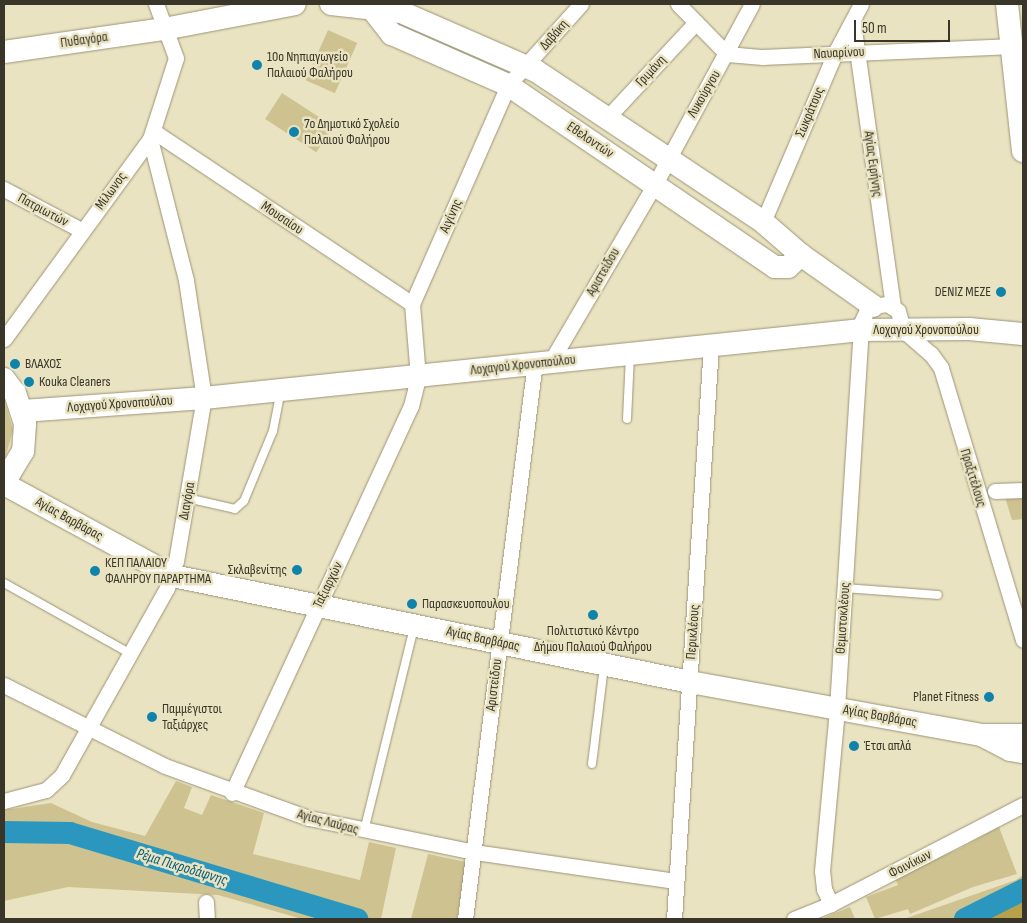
<!DOCTYPE html>
<html>
<head>
<meta charset="utf-8">
<style>
  body { margin:0 }
  #map { position:relative; width:1027px; height:923px; overflow:hidden; background:#eae3c2; font-family:"Sofia Sans Condensed",sans-serif }
  div>[style] { position:absolute }
  [style*='--x'] { left:calc(var(--x)*1px); top:calc(var(--y)*1px); width:calc(var(--w)*1px); rotate:calc(var(--a)*1deg) }
  .green>* { inset:0; background:#cec290; transform-origin:0 0 }
  .forest>* { inset:0; background:#b7a24b }
  .river>* { height:22px; margin:-11px; padding:0 11px; transform-origin:11px; border-radius:11px; background:#2c97be }
  .roads { filter:drop-shadow(0 0 1px #9b9476) drop-shadow(0 0 1px #9b9476) }
  .lane>* { height:8px; margin:-4px; padding:0 4px; transform-origin:4px; border-radius:4px; background:#fff }
  .street>* { height:15px; margin:-7.5px; padding:0 7.5px; transform-origin:7.5px; border-radius:7.5px; background:#fff }
  .secondary>* { height:22px; margin:-11px; padding:0 11px; transform-origin:11px; border-radius:11px; background:#fff }
  .dots>* { width:14px; height:14px; translate:-50% -50%; box-sizing:border-box; border:2px solid #eae3c2; border-radius:50% }
  span { translate:-50% -50%; white-space:nowrap; text-align:center; line-height:1.15; -webkit-text-stroke:5px #eae3c2; paint-order:stroke }
  .street-label { font-size:14px; color:#393629 }
  .poi-label { font-size:14px; color:#393629 }
  .left { translate:0 -50%; text-align:left }
  .right { translate:-100% -50%; text-align:right }
  .water-label { font-size:15px; color:#075c78; font-style:italic }
  .frame { position:absolute; inset:0; border:5px solid #393629; pointer-events:none }
  .scale { position:absolute; left:854px; top:20px; width:96px; height:22px; box-sizing:border-box; border:2px solid #393629; border-top:0; padding-left:6px; font-size:15px; line-height:18px; white-space:nowrap; color:#393629; -webkit-text-stroke:4px #eae3c2; paint-order:stroke }
</style>
</head>
<body>
<div id="map">
  <div class="green">
    <div style="left:328px;top:30px;width:32px;height:55px;rotate:24deg"></div>
    <div style="left:282px;top:93px;width:61px;height:31px;rotate:33deg"></div>
    <div style="clip-path:polygon(4px 400px,13px 430px,4px 462px)"></div>
    <div style="clip-path:polygon(1004px 494px,1023px 494px,1023px 519px,1012px 520px)"></div>
    <div style="clip-path:polygon(176px 781px,192px 787px,184px 808px,202px 815px,211px 795px,264px 813px,253px 854px,360px 880px,369px 842px,396px 848px,381px 919px,302px 919px,218px 895px,68px 887px,4px 901px,4px 810px,51px 803px,92px 822px,145px 836px)"></div>
    <div style="clip-path:polygon(999px 827px,1017px 874px,973px 887px,910px 914px,908px 909px,875px 919px,866px 897px,898px 885px,894px 876px,957px 850px)"></div>
    <div style="clip-path:polygon(428px 854px,466px 862px,457px 919px,411px 919px)"></div>
    <div style="clip-path:polygon(1023px 875px,1023px 919px,904px 919px,1016px 880px)"></div>
    <div style="clip-path:polygon(850px 907px,855px 919px,821px 919px)"></div>
  </div>
  <div class="forest">
    <div style="clip-path:polygon(1023px 899px,1023px 919px,979px 919px,996px 911px)"></div>
  </div>
  <div class="river">
    <div style="--x:4;--y:832;--w:66;--a:0.9"></div>
    <div style="--x:70;--y:833;--w:300;--a:16.7"></div>
    <div style="--x:965;--y:919;--w:65;--a:-26.6"></div>
  </div>
  <div class="roads">
    <div class="lane">
      <div style="--x:627;--y:419;--w:63;--a:-87.3"></div>
      <div style="--x:187;--y:498;--w:49;--a:12.9"></div>
      <div style="--x:235;--y:509;--w:12;--a:-42"></div>
      <div style="--x:244;--y:501;--w:76;--a:-67.5"></div>
      <div style="--x:273;--y:431;--w:38;--a:-79"></div>
      <div style="--x:4;--y:583;--w:143;--a:29.2"></div>
      <div style="--x:845;--y:588;--w:93;--a:4.3"></div>
      <div style="--x:592;--y:764;--w:99;--a:-83"></div>
      <div style="--x:364;--y:831;--w:210;--a:-76.2"></div>
    </div>
    <div class="street">
      <div style="--x:678;--y:4;--w:70;--a:45.6"></div>
      <div style="--x:853;--y:22;--w:288;--a:82"></div>
      <div style="--x:727;--y:54;--w:36;--a:5"></div>
      <div style="--x:763;--y:57;--w:249;--a:-2.5"></div>
      <div style="--x:606;--y:119;--w:132;--a:-47.1"></div>
      <div style="--x:153;--y:131;--w:311;--a:33.7"></div>
      <div style="--x:4;--y:189;--w:89;--a:28"></div>
      <div style="--x:763;--y:222;--w:184;--a:-66.9"></div>
      <div style="--x:835;--y:53;--w:55;--a:-62"></div>
      <div style="--x:4;--y:339;--w:248;--a:-53.9"></div>
      <div style="--x:150;--y:139;--w:85;--a:-72.2"></div>
      <div style="--x:176;--y:58;--w:58;--a:-110.3"></div>
      <div style="--x:551;--y:361;--w:205;--a:-59.6"></div>
      <div style="--x:655;--y:184;--w:204;--a:-61.7"></div>
      <div style="--x:995;--y:491;--w:28;--a:-2"></div>
      <div style="--x:4;--y:685;--w:180;--a:26.7"></div>
      <div style="--x:165;--y:766;--w:153;--a:19.9"></div>
      <div style="--x:309;--y:818;--w:168;--a:11.6"></div>
      <div style="--x:474;--y:852;--w:203;--a:8.2"></div>
      <div style="--x:232;--y:793;--w:426;--a:-65.2"></div>
      <div style="--x:411;--y:406;--w:30;--a:-76"></div>
      <div style="--x:418;--y:377;--w:73;--a:-94.7"></div>
      <div style="--x:412;--y:304;--w:239;--a:-66.3"></div>
      <div style="--x:508;--y:85;--w:109;--a:-48"></div>
      <div style="--x:4;--y:801;--w:43;--a:-14.7"></div>
      <div style="--x:46;--y:790;--w:22;--a:-43"></div>
      <div style="--x:62;--y:775;--w:214;--a:-60.7"></div>
      <div style="--x:167;--y:588;--w:28;--a:-72"></div>
      <div style="--x:176;--y:561;--w:165;--a:-80.3"></div>
      <div style="--x:204;--y:398;--w:119;--a:-98.7"></div>
      <div style="--x:186;--y:280;--w:146;--a:-104.3"></div>
      <div style="--x:206;--y:902;--w:17;--a:87"></div>
      <div style="--x:831;--y:904;--w:17;--a:-115"></div>
      <div style="--x:824;--y:889;--w:18;--a:-96"></div>
      <div style="--x:822;--y:871;--w:164;--a:-84.7"></div>
      <div style="--x:837;--y:708;--w:386;--a:-86.4"></div>
      <div style="--x:861;--y:323;--w:14;--a:-65"></div>
      <div style="--x:867;--y:310;--w:7;--a:-34"></div>
      <div style="--x:873;--y:306;--w:14;--a:-8"></div>
      <div style="--x:887;--y:304;--w:13;--a:32"></div>
      <div style="--x:898;--y:311;--w:20;--a:75"></div>
      <div style="--x:903;--y:330;--w:37;--a:41"></div>
      <div style="--x:931;--y:354;--w:17;--a:54"></div>
      <div style="--x:941;--y:368;--w:284;--a:73.2"></div>
      <div style="--x:465;--y:919;--w:561;--a:-82.84"></div>
      <div style="--x:674;--y:919;--w:575;--a:-86.31"></div>
      <div style="--x:794;--y:919;--w:40;--a:-22"></div>
      <div style="--x:831;--y:904;--w:216;--a:-27.3"></div>
    </div>
    <div class="secondary">
      <div style="--x:331;--y:4;--w:70;--a:6.5"></div>
      <div style="--x:401;--y:12;--w:147;--a:23.6"></div>
      <div style="--x:536;--y:71;--w:273;--a:33.6"></div>
      <div style="--x:763;--y:222;--w:50;--a:41"></div>
      <div style="--x:801;--y:255;--w:88;--a:35.3"></div>
      <div style="--x:1007;--y:4;--w:148;--a:83.8"></div>
      <div style="--x:369;--y:5;--w:37;--a:52"></div>
      <div style="--x:392;--y:34;--w:127;--a:23.7"></div>
      <div style="--x:508;--y:85;--w:323;--a:34.3"></div>
      <div style="--x:775;--y:267;--w:13;--a:0"></div>
      <div style="--x:788;--y:267;--w:18;--a:-43"></div>
      <div style="--x:4;--y:52;--w:162;--a:-8.2"></div>
      <div style="--x:164;--y:29;--w:133;--a:-10.8"></div>
      <div style="--x:4;--y:379;--w:18;--a:52"></div>
      <div style="--x:15;--y:393;--w:33;--a:72"></div>
      <div style="--x:25;--y:424;--w:27;--a:94"></div>
      <div style="--x:23;--y:451;--w:37;--a:121"></div>
      <div style="--x:23;--y:411;--w:181;--a:-4.1"></div>
      <div style="--x:204;--y:398;--w:661;--a:-5.91"></div>
      <div style="--x:861;--y:330;--w:108;--a:-0.5"></div>
      <div style="--x:969;--y:329;--w:54;--a:5.3"></div>
      <div style="--x:4;--y:484;--w:192;--a:28.6"></div>
      <div style="--x:173;--y:576;--w:528;--a:11.59"></div>
      <div style="--x:690;--y:682;--w:297;--a:10.3"></div>
      <div style="--x:982;--y:735;--w:41;--a:0"></div>
      <div style="--x:983;--y:736;--w:30;--a:27"></div>
      <div style="--x:1010;--y:750;--w:13;--a:9"></div>
    </div>
  </div>
  <div class="dots">
    <div style="left:257px;top:65px;background:#0f83a9"></div>
    <div style="left:294px;top:132px;background:#0f83a9"></div>
    <div style="left:1001px;top:292px;background:#0f83a9"></div>
    <div style="left:15px;top:364px;background:#0f83a9"></div>
    <div style="left:29px;top:382px;background:#0f83a9"></div>
    <div style="left:297px;top:570px;background:#0f83a9"></div>
    <div style="left:95px;top:571px;background:#0f83a9"></div>
    <div style="left:412px;top:604px;background:#0f83a9"></div>
    <div style="left:593px;top:615px;background:#0f83a9"></div>
    <div style="left:989px;top:697px;background:#0f83a9"></div>
    <div style="left:152px;top:717px;background:#0f83a9"></div>
    <div style="left:854px;top:746px;background:#0f83a9"></div>
  </div>
  <div class="street-label">
    <span style="left:554px;top:35px;rotate:-49deg">Δαβάκη</span>
    <span style="left:84px;top:40px;rotate:-8deg">Πυθαγόρα</span>
    <span style="left:839px;top:53px;rotate:-3deg">Ναυαρίνου</span>
    <span style="left:651px;top:71px;rotate:-47deg">Γριμάνη</span>
    <span style="left:704px;top:94px;rotate:-60deg">Λυκούργου</span>
    <span style="left:810px;top:112px;rotate:-67deg">Σωκράτους</span>
    <span style="left:590px;top:140px;rotate:34deg">Εθελοντών</span>
    <span style="left:873px;top:164px;rotate:82deg">Αγίας Ειρήνης</span>
    <span style="left:111px;top:191px;rotate:-54deg">Μίλωνος</span>
    <span style="left:43px;top:210px;rotate:28deg">Πατριωτών</span>
    <span style="left:451px;top:216px;rotate:-66deg">Αιγίνης</span>
    <span style="left:282px;top:218px;rotate:34deg">Μουσαίου</span>
    <span style="left:603px;top:272px;rotate:-60deg">Αριστείδου</span>
    <span style="left:926px;top:330px">Λοχαγού Χρονοπούλου</span>
    <span style="left:523px;top:365px;rotate:-6deg">Λοχαγού Χρονοπούλου</span>
    <span style="left:120px;top:404px;rotate:-4deg">Λοχαγού Χρονοπούλου</span>
    <span style="left:973px;top:478px;rotate:73deg">Πραξιτέλους</span>
    <span style="left:187px;top:501px;rotate:-80deg">Διαγόρα</span>
    <span style="left:69px;top:519px;rotate:29deg">Αγίας Βαρβάρας</span>
    <span style="left:328px;top:585px;rotate:-64deg">Ταξιαρχών</span>
    <span style="left:843px;top:618px;rotate:-86deg">Θεμιστοκλέους</span>
    <span style="left:693px;top:632px;rotate:-86deg">Περικλέους</span>
    <span style="left:483px;top:639px;rotate:12deg">Αγίας Βαρβάρας</span>
    <span style="left:494px;top:685px;rotate:-83deg">Αριστείδου</span>
    <span style="left:880px;top:716px;rotate:10deg">Αγίας Βαρβάρας</span>
    <span style="left:328px;top:822px;rotate:15deg">Αγίας Λαύρας</span>
    <span style="left:910px;top:864px;rotate:-27deg">Φοινίκων</span>
  </div>
  <div class="poi-label">
    <span class="left" style="left:267px;top:65px">10ο Νηπιαγωγείο<br>Παλαιού Φαλήρου</span>
    <span class="left" style="left:304px;top:132px">7ο Δημοτικό Σχολείο<br>Παλαιού Φαλήρου</span>
    <span class="right" style="left:991px;top:292px">DENIZ MEZE</span>
    <span class="left" style="left:25px;top:364px">ΒΛΑΧΟΣ</span>
    <span class="left" style="left:39px;top:382px">Kouka Cleaners</span>
    <span class="left" style="left:105px;top:571px">ΚΕΠ ΠΑΛΑΙΟΥ<br>ΦΑΛΗΡΟΥ ΠΑΡΑΡΤΗΜΑ</span>
    <span class="right" style="left:287px;top:570px">Σκλαβενίτης</span>
    <span class="left" style="left:422px;top:604px">Παρασκευοπουλου</span>
    <span style="left:593px;top:639px">Πολιτιστικό Κέντρο<br>Δήμου Παλαιού Φαλήρου</span>
    <span class="right" style="left:979px;top:697px">Planet Fitness</span>
    <span class="left" style="left:162px;top:717px">Παμμέγιστοι<br>Ταξιάρχες</span>
    <span class="left" style="left:864px;top:746px">Έτσι απλά</span>
  </div>
  <div class="water-label">
    <span style="left:182px;top:867px;rotate:17deg">Ρέμα Πικροδάφνης</span>
  </div>
  <div class="frame"></div>
  <div class="scale">50 m</div>
</div>
</body>
</html>
